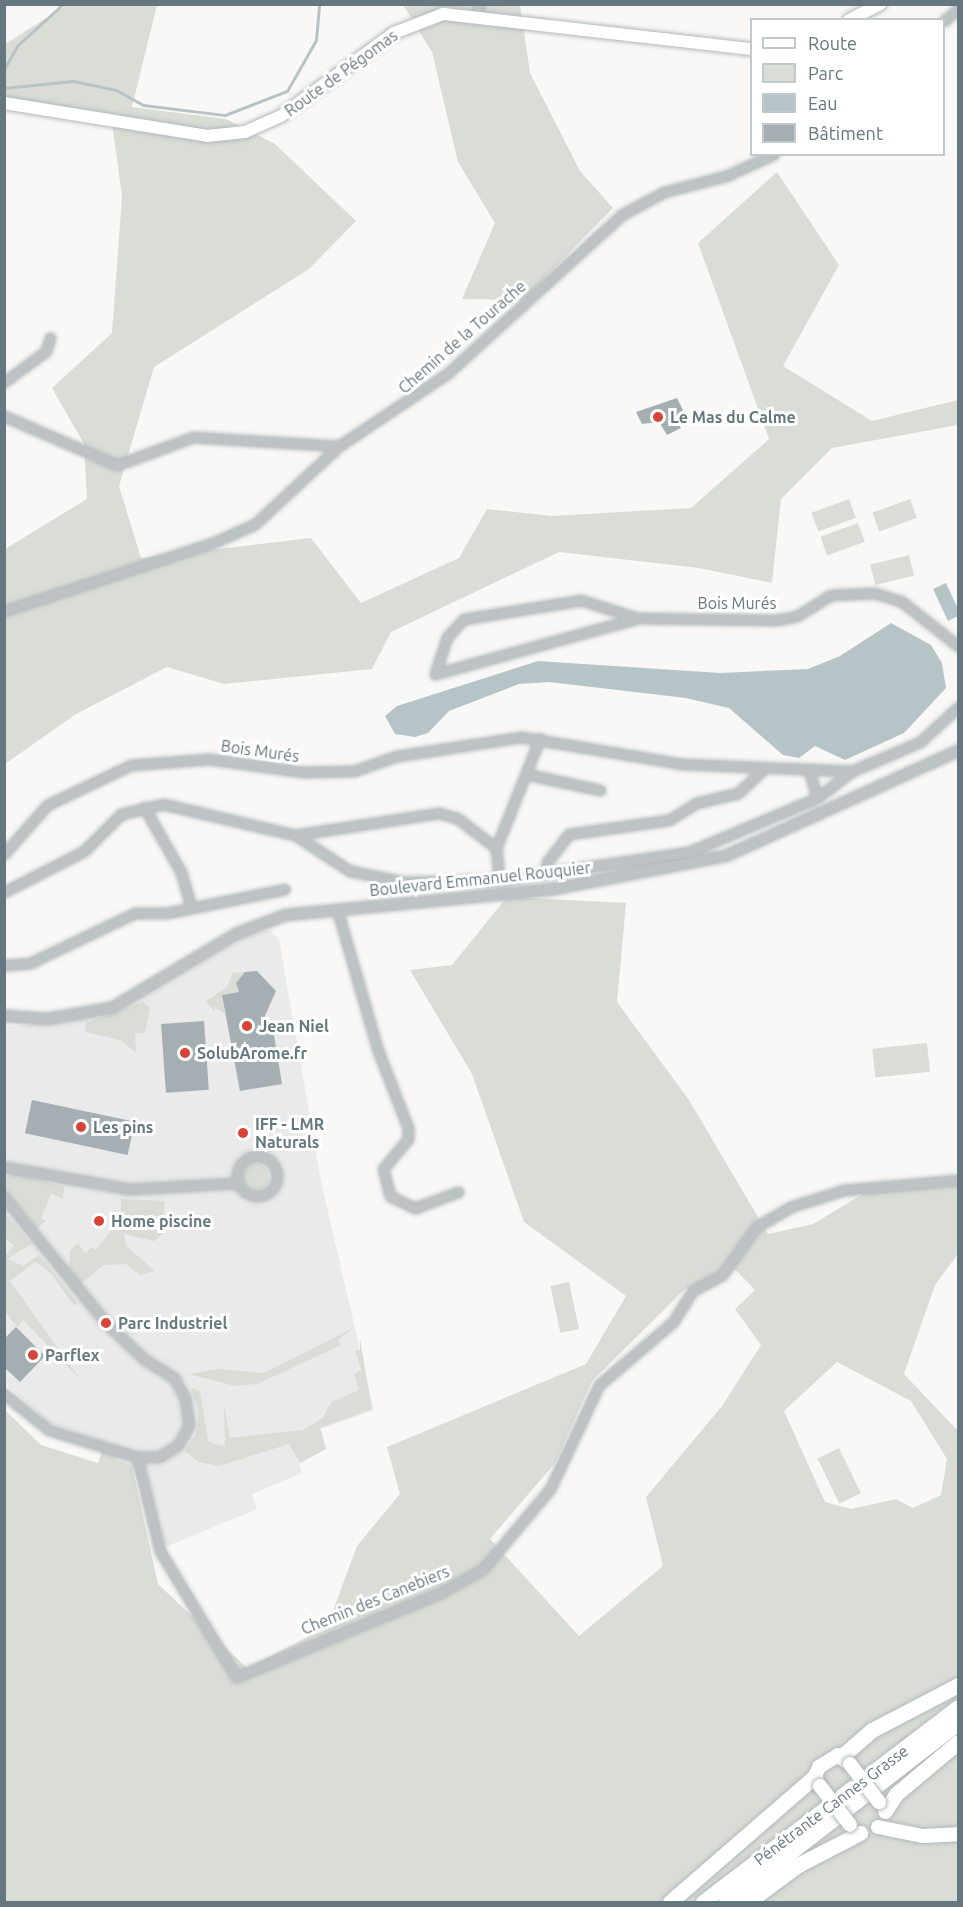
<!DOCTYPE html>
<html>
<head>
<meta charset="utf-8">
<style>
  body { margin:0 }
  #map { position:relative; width:963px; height:1907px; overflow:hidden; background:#f9f8f6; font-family:Ubuntu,sans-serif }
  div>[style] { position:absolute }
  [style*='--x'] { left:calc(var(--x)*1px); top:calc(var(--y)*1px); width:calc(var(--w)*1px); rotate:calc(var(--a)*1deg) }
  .built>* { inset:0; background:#e9eae9 }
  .green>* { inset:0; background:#d9ddd6; transform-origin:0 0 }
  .round { border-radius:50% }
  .water>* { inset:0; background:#b7c4c7 }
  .stream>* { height:3px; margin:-1.5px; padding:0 1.5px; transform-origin:1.5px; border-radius:1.5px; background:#b7c4c7 }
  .building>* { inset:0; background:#a5afb3; transform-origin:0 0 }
  .roads { filter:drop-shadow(0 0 2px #b2b9bc) drop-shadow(0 0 2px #b2b9bc) }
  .minor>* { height:9px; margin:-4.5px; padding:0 4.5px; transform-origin:4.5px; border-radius:4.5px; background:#bdc3c5 }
  .minor>.ring { margin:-4.5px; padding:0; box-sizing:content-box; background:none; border:9px solid #bdc3c5; border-radius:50% }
  .tertiary>* { height:10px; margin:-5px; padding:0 5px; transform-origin:5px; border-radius:5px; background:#bdc3c5 }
  .secondary>* { height:12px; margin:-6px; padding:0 6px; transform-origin:6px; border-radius:6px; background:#fff }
  .primary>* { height:14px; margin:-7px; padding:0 7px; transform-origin:7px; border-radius:7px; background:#fff }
  .trunk>* { height:15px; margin:-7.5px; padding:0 7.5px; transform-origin:7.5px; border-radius:7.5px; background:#fff }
  .bridges { filter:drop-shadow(0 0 2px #b1b7ba) drop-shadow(0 0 2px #b1b7ba) }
  .primary-bridge>* { height:14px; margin:-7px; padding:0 7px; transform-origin:7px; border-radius:7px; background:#fff }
  .dots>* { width:16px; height:16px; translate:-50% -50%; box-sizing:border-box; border:3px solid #fff; border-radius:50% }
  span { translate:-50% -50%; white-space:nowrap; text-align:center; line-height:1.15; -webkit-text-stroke:6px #fff; paint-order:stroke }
  .street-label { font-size:16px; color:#66787f }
  .poi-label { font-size:16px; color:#66787f; font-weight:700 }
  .left { translate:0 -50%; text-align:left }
  .frame { position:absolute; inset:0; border:6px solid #66787f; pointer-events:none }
  .legend { position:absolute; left:750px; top:18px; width:195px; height:138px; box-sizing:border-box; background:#fff; border:2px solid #c2c9cc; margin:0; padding:8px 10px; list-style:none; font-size:18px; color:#66787f }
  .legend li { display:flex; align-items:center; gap:12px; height:30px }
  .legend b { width:30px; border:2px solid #c2c9cc }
</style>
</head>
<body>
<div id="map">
  <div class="built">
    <div style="clip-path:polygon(269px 930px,279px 939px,322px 1186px,374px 1410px,321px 1429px,326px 1449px,299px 1464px,302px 1473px,252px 1494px,257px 1509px,166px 1547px,132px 1466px,116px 1460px,120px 1453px,111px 1444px,49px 1423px,5px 1383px,4px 1027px,104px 1017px,239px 938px)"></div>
  </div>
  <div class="green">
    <div style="clip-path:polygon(67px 5px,157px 5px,132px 107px,226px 119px,275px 144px,356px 221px,309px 269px,154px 367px,119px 486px,141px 558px,311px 538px,361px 603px,459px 558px,487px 509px,552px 516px,691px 508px,769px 439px,698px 243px,777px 172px,839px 265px,783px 366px,872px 421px,958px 400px,958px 425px,832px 448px,781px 499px,772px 583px,699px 568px,559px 552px,391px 632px,372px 669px,224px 684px,167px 667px,76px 714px,5px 764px,5px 549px,87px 499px,84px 444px,52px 388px,112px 333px,122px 196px,112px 123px,5px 99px,5px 44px)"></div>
    <div style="clip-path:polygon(403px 5px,520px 5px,530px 73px,580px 171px,613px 208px,523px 300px,462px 299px,495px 223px,458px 162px,432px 52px)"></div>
    <div style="left:849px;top:499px;width:20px;height:40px;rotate:70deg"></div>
    <div style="left:910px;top:499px;width:20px;height:40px;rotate:70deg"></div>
    <div style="left:858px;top:523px;width:20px;height:40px;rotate:70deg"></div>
    <div style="left:909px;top:555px;width:21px;height:40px;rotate:76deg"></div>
    <div style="clip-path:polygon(evenodd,507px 897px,626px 903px,617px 1002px,689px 1100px,768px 1234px,813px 1224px,878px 1185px,937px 1177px,958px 1181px,958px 1254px,935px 1285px,904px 1374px,958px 1431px,958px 1902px,5px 1902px,4px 1409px,41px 1445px,98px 1463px,102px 1451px,120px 1453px,116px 1460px,132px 1466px,158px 1584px,247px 1668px,327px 1627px,357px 1546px,400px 1494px,387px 1447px,586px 1364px,626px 1296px,524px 1222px,472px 1074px,410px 970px,452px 965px,507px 897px,736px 1270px,755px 1290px,735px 1309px,761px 1345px,722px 1406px,646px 1497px,663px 1566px,579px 1636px,490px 1539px,555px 1463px,592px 1381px,685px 1289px,736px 1270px,507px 897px,837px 1362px,911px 1401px,947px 1459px,941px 1495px,913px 1508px,896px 1499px,851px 1509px,825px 1502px,784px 1411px,837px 1362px)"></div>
    <div style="clip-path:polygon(245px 972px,236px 983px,239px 992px,222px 995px,225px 1014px,215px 1007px,214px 1011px,206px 1001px,227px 987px,233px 973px)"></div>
    <div style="clip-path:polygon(143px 1002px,150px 1008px,145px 1033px,135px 1033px,136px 1053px,120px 1040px,85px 1032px,86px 1023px)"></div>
    <div style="left:927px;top:1043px;width:29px;height:55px;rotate:84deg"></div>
    <div class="round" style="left:243px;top:1164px;width:26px;height:26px"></div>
    <div style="clip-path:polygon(15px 1173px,64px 1187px,63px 1199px,51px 1194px,41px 1218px,46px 1221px,36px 1229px,5px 1191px,5px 1178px)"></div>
    <div style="clip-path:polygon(121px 1199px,165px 1201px,162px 1235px,154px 1241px,124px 1234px,126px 1246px,155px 1271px,140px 1275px,126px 1264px,104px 1265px,81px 1283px,69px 1268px,70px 1250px,78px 1243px,85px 1253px,92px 1247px,96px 1250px,113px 1228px,109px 1225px,121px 1221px)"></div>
    <div style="clip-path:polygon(4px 1213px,32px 1243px,8px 1259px,23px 1266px,39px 1255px,77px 1302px,74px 1306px,51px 1273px,35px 1262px,10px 1281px,80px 1379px,23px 1320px,17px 1327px,5px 1311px,5px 1256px,14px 1245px,5px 1238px)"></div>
    <div style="left:569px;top:1282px;width:48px;height:19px;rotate:78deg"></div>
    <div style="clip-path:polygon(353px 1328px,338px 1340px,341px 1345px,257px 1384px,235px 1386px,188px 1374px,219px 1369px,263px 1373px)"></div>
    <div style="clip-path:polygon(360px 1339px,372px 1409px,320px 1428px,326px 1449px,300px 1463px,289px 1444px,219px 1466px,199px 1462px,185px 1451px,196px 1434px,199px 1413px,191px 1388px,200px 1391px,208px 1441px,218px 1445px,225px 1446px,224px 1406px,230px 1438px,303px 1430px,323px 1418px,331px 1402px,359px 1390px,354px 1374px,361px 1370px,355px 1350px,360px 1351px)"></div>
    <div style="left:839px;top:1448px;width:50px;height:24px;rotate:64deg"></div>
  </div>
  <div class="water">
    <div style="clip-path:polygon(946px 583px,958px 609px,958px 616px,948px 621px,933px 589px)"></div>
    <div style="clip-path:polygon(891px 623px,931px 645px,942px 663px,946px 688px,904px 733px,845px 760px,815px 746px,799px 758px,783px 755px,729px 708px,686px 698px,549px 682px,519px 684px,449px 711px,428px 733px,415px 737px,395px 734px,385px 716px,397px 706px,538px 661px,720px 673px,808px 669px,840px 656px)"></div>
  </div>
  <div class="stream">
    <div style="--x:4;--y:69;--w:28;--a:-60"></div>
    <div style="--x:18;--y:45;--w:61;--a:-42.3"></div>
    <div style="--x:4;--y:88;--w:69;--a:-5.8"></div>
    <div style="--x:73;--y:81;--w:44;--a:11.8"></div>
    <div style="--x:116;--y:90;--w:31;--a:29"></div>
    <div style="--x:143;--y:105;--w:83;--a:7"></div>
    <div style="--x:225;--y:115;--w:66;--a:-21.2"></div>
    <div style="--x:287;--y:91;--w:59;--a:-60.4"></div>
    <div style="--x:316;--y:40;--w:36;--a:-85"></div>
  </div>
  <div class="building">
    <div style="clip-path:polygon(677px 398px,683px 410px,676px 418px,681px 428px,667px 435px,659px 422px,642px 424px,636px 412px)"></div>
    <div style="clip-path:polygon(257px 971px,276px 991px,263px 1020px,266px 1032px,274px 1035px,282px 1084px,240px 1091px,222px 995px,239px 992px,236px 983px,245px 972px)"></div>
    <div style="left:204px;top:1021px;width:69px;height:43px;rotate:86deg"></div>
    <div style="left:32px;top:1100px;width:105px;height:34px;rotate:12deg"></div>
    <div style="clip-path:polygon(16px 1327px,45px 1356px,20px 1382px,4px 1367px,4px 1339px)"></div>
  </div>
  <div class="roads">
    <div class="minor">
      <div style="--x:478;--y:15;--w:11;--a:-85"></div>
      <div style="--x:944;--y:21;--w:18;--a:-41"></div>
      <div style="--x:4;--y:382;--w:52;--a:-36.4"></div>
      <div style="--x:46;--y:351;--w:14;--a:-73"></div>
      <div style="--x:4;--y:416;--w:123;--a:23.4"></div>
      <div style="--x:117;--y:465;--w:81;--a:-20.2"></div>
      <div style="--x:193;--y:437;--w:146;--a:3.5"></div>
      <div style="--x:4;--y:611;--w:222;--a:-18.1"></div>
      <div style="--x:215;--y:542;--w:44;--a:-24.2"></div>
      <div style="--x:255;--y:524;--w:115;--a:-42.9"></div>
      <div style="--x:339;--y:446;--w:131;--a:-33.8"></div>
      <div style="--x:448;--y:373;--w:236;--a:-42.3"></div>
      <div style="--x:623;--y:214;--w:47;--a:-28.2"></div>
      <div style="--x:664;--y:192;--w:64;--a:-14.5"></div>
      <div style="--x:726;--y:176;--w:53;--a:-24.6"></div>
      <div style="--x:435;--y:674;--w:39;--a:-72"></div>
      <div style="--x:447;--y:637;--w:25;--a:-47"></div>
      <div style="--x:464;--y:619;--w:119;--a:-9.2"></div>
      <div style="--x:581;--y:600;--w:59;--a:17.8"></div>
      <div style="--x:637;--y:618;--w:140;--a:0.8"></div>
      <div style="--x:777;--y:620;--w:20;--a:-11"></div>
      <div style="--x:797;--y:616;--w:39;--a:-32"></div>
      <div style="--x:830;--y:595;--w:44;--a:-2.6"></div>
      <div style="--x:874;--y:593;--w:28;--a:17"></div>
      <div style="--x:901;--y:601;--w:73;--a:38.3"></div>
      <div style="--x:435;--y:674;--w:207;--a:-15.4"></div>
      <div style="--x:809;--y:771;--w:28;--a:73"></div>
      <div style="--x:526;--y:774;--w:76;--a:12.2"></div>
      <div style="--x:144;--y:807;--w:75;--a:60.4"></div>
      <div style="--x:181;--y:872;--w:36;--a:74"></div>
      <div style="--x:295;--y:835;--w:66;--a:33.2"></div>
      <div style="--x:350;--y:871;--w:55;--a:11.5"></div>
      <div style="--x:404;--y:882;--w:95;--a:-1.2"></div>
      <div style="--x:499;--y:880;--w:192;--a:-8.4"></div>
      <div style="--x:689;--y:852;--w:139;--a:-22.9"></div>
      <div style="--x:817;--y:798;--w:44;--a:-37.6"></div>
      <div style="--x:4;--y:854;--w:65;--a:-48.7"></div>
      <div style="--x:47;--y:805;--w:93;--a:-25.5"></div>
      <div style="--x:131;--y:765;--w:78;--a:-4.4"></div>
      <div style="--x:209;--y:759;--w:95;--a:7.9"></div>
      <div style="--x:303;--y:772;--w:51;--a:-1.1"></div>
      <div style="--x:354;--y:771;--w:46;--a:-19.2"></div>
      <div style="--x:397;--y:756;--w:125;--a:-8.7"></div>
      <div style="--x:521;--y:737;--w:163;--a:9.5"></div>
      <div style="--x:682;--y:764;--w:170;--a:2.4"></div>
      <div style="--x:852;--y:771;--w:74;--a:-23.1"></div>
      <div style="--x:920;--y:742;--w:52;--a:-42.6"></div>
      <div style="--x:546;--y:874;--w:12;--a:-85"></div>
      <div style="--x:547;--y:862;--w:36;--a:-52"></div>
      <div style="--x:569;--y:834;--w:101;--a:-8"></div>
      <div style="--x:669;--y:820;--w:32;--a:-32"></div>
      <div style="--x:696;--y:803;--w:43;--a:-13.4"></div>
      <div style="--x:738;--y:793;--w:33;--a:-43"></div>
      <div style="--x:499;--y:880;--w:32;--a:-95"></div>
      <div style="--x:496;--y:848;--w:118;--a:-68.2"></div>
      <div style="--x:4;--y:892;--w:90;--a:-27.1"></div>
      <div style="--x:84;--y:851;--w:52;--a:-45"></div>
      <div style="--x:121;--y:814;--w:43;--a:-13.4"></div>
      <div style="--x:163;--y:804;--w:136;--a:13.2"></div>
      <div style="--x:295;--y:835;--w:146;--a:-8.7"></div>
      <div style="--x:439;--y:813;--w:19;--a:16"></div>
      <div style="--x:457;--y:818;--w:49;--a:37.6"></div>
      <div style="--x:337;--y:909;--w:145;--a:73.9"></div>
      <div style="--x:377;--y:1048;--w:86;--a:68.8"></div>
      <div style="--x:408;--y:1128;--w:11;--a:90"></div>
      <div style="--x:408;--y:1139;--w:39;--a:130"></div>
      <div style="--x:383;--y:1169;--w:28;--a:75"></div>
      <div style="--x:390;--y:1196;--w:28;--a:26"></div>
      <div style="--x:415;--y:1208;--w:46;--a:-20.4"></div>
      <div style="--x:4;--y:965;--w:26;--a:-4"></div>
      <div style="--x:30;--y:963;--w:116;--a:-25.5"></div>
      <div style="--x:135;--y:913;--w:32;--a:0"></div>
      <div style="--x:167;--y:913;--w:120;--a:-11.5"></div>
      <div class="ring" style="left:237px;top:1156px;width:31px;height:31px"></div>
      <div style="--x:4;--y:1167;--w:128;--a:9.9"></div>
      <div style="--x:130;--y:1189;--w:107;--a:-3.2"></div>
      <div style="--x:4;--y:1197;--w:162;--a:51"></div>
      <div style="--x:106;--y:1323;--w:52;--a:43.5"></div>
      <div style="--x:144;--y:1359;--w:36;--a:32"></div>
      <div style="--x:174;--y:1378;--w:23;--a:61"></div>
      <div style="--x:185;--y:1398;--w:27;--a:82"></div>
      <div style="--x:189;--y:1425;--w:23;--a:119"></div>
      <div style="--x:178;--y:1445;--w:22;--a:148"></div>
      <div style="--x:159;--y:1457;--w:22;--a:180"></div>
      <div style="--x:137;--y:1457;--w:92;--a:-162.9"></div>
      <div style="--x:49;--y:1430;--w:58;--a:-141.3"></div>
      <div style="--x:137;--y:1457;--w:97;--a:76.3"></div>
      <div style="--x:160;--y:1551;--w:147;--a:58.9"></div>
      <div style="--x:236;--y:1677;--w:221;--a:-22.4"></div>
      <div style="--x:440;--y:1593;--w:49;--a:-29.2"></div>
      <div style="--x:483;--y:1569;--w:104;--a:-50.1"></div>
      <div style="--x:550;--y:1489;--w:115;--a:-64.8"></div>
      <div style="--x:599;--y:1385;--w:97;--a:-40.4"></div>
      <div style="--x:673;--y:1322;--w:36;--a:-58"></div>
      <div style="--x:692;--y:1291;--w:34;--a:-28"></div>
      <div style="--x:722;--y:1275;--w:59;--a:-54.7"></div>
      <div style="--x:756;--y:1227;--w:39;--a:-30"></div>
      <div style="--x:790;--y:1207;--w:57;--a:-17.5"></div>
      <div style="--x:844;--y:1190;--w:114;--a:-5"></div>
    </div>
    <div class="tertiary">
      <div style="--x:4;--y:1016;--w:43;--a:4"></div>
      <div style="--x:47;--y:1019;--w:66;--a:-9.6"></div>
      <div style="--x:112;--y:1008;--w:144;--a:-30.8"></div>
      <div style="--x:236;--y:934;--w:53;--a:-20.8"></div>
      <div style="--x:286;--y:915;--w:269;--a:-5.5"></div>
      <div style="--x:554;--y:889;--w:175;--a:-10.9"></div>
      <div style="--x:726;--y:856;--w:255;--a:-24.4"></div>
    </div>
    <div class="secondary">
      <div style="--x:849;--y:20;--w:35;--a:-27"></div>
      <div style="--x:4;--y:103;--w:206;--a:9.2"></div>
      <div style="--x:207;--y:136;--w:38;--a:-6"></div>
      <div style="--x:245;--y:132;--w:39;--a:-24"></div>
      <div style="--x:281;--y:116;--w:140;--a:-36.3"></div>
      <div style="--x:394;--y:33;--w:53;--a:-21.2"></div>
      <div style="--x:443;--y:14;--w:311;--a:6.5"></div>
    </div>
    <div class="primary">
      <div style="--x:819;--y:1785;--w:10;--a:-114"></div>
      <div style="--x:815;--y:1776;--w:10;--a:-66"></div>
      <div style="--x:819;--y:1767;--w:22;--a:-32"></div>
      <div style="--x:838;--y:1755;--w:13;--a:39"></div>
      <div style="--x:878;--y:1827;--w:46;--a:11.3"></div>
      <div style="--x:923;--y:1836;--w:35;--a:-3"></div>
    </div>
    <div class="trunk">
      <div style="--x:842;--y:1756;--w:40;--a:-41"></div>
      <div style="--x:872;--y:1730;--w:97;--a:-27.6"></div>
      <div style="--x:885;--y:1811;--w:20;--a:-57"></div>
      <div style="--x:896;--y:1794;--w:81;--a:-40"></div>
      <div style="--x:670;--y:1902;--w:192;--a:-41"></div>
      <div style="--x:703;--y:1902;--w:321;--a:-37.4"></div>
      <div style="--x:726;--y:1902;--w:293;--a:-37.7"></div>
      <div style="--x:748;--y:1902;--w:62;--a:-36.5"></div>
      <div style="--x:798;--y:1865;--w:70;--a:-27.3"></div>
    </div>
  </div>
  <div class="bridges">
    <div class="primary-bridge">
      <div style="--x:850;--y:1764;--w:48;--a:52.7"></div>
      <div style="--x:820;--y:1786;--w:49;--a:52.4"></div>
    </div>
  </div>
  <div class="dots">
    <div style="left:658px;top:417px;background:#d74438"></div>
    <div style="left:247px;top:1026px;background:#d74438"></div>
    <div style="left:185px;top:1053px;background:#d74438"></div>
    <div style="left:81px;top:1127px;background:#d74438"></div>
    <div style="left:243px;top:1133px;background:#d74438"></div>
    <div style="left:99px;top:1221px;background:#d74438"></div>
    <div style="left:106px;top:1323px;background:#d74438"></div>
    <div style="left:33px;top:1355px;background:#d74438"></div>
  </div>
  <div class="street-label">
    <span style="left:341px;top:73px;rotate:-36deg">Route de Pégomas</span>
    <span style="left:462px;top:337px;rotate:-41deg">Chemin de la Tourache</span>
    <span style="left:737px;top:603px">Bois Murés</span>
    <span style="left:260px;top:751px;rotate:8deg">Bois Murés</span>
    <span style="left:480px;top:879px;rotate:-6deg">Boulevard Emmanuel Rouquier</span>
    <span style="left:375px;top:1600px;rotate:-22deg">Chemin des Canebiers</span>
    <span style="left:831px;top:1805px;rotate:-37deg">Pénétrante Cannes Grasse</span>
  </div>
  <div class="poi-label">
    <span class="left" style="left:670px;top:417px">Le Mas du Calme</span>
    <span class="left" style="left:259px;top:1026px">Jean Niel</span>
    <span class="left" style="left:197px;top:1053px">SolubArome.fr</span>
    <span class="left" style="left:255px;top:1133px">IFF - LMR<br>Naturals</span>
    <span class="left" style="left:93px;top:1127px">Les pins</span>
    <span class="left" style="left:111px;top:1221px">Home piscine</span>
    <span class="left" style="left:118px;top:1323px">Parc Industriel</span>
    <span class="left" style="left:45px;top:1355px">Parflex</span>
  </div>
  <div class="frame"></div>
  <ul class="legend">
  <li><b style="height:8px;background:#fff"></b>Route</li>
  <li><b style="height:16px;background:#d9ddd6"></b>Parc</li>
  <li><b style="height:16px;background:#b7c4c7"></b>Eau</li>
  <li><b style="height:16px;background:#a5afb3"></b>Bâtiment</li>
  </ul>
</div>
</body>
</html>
